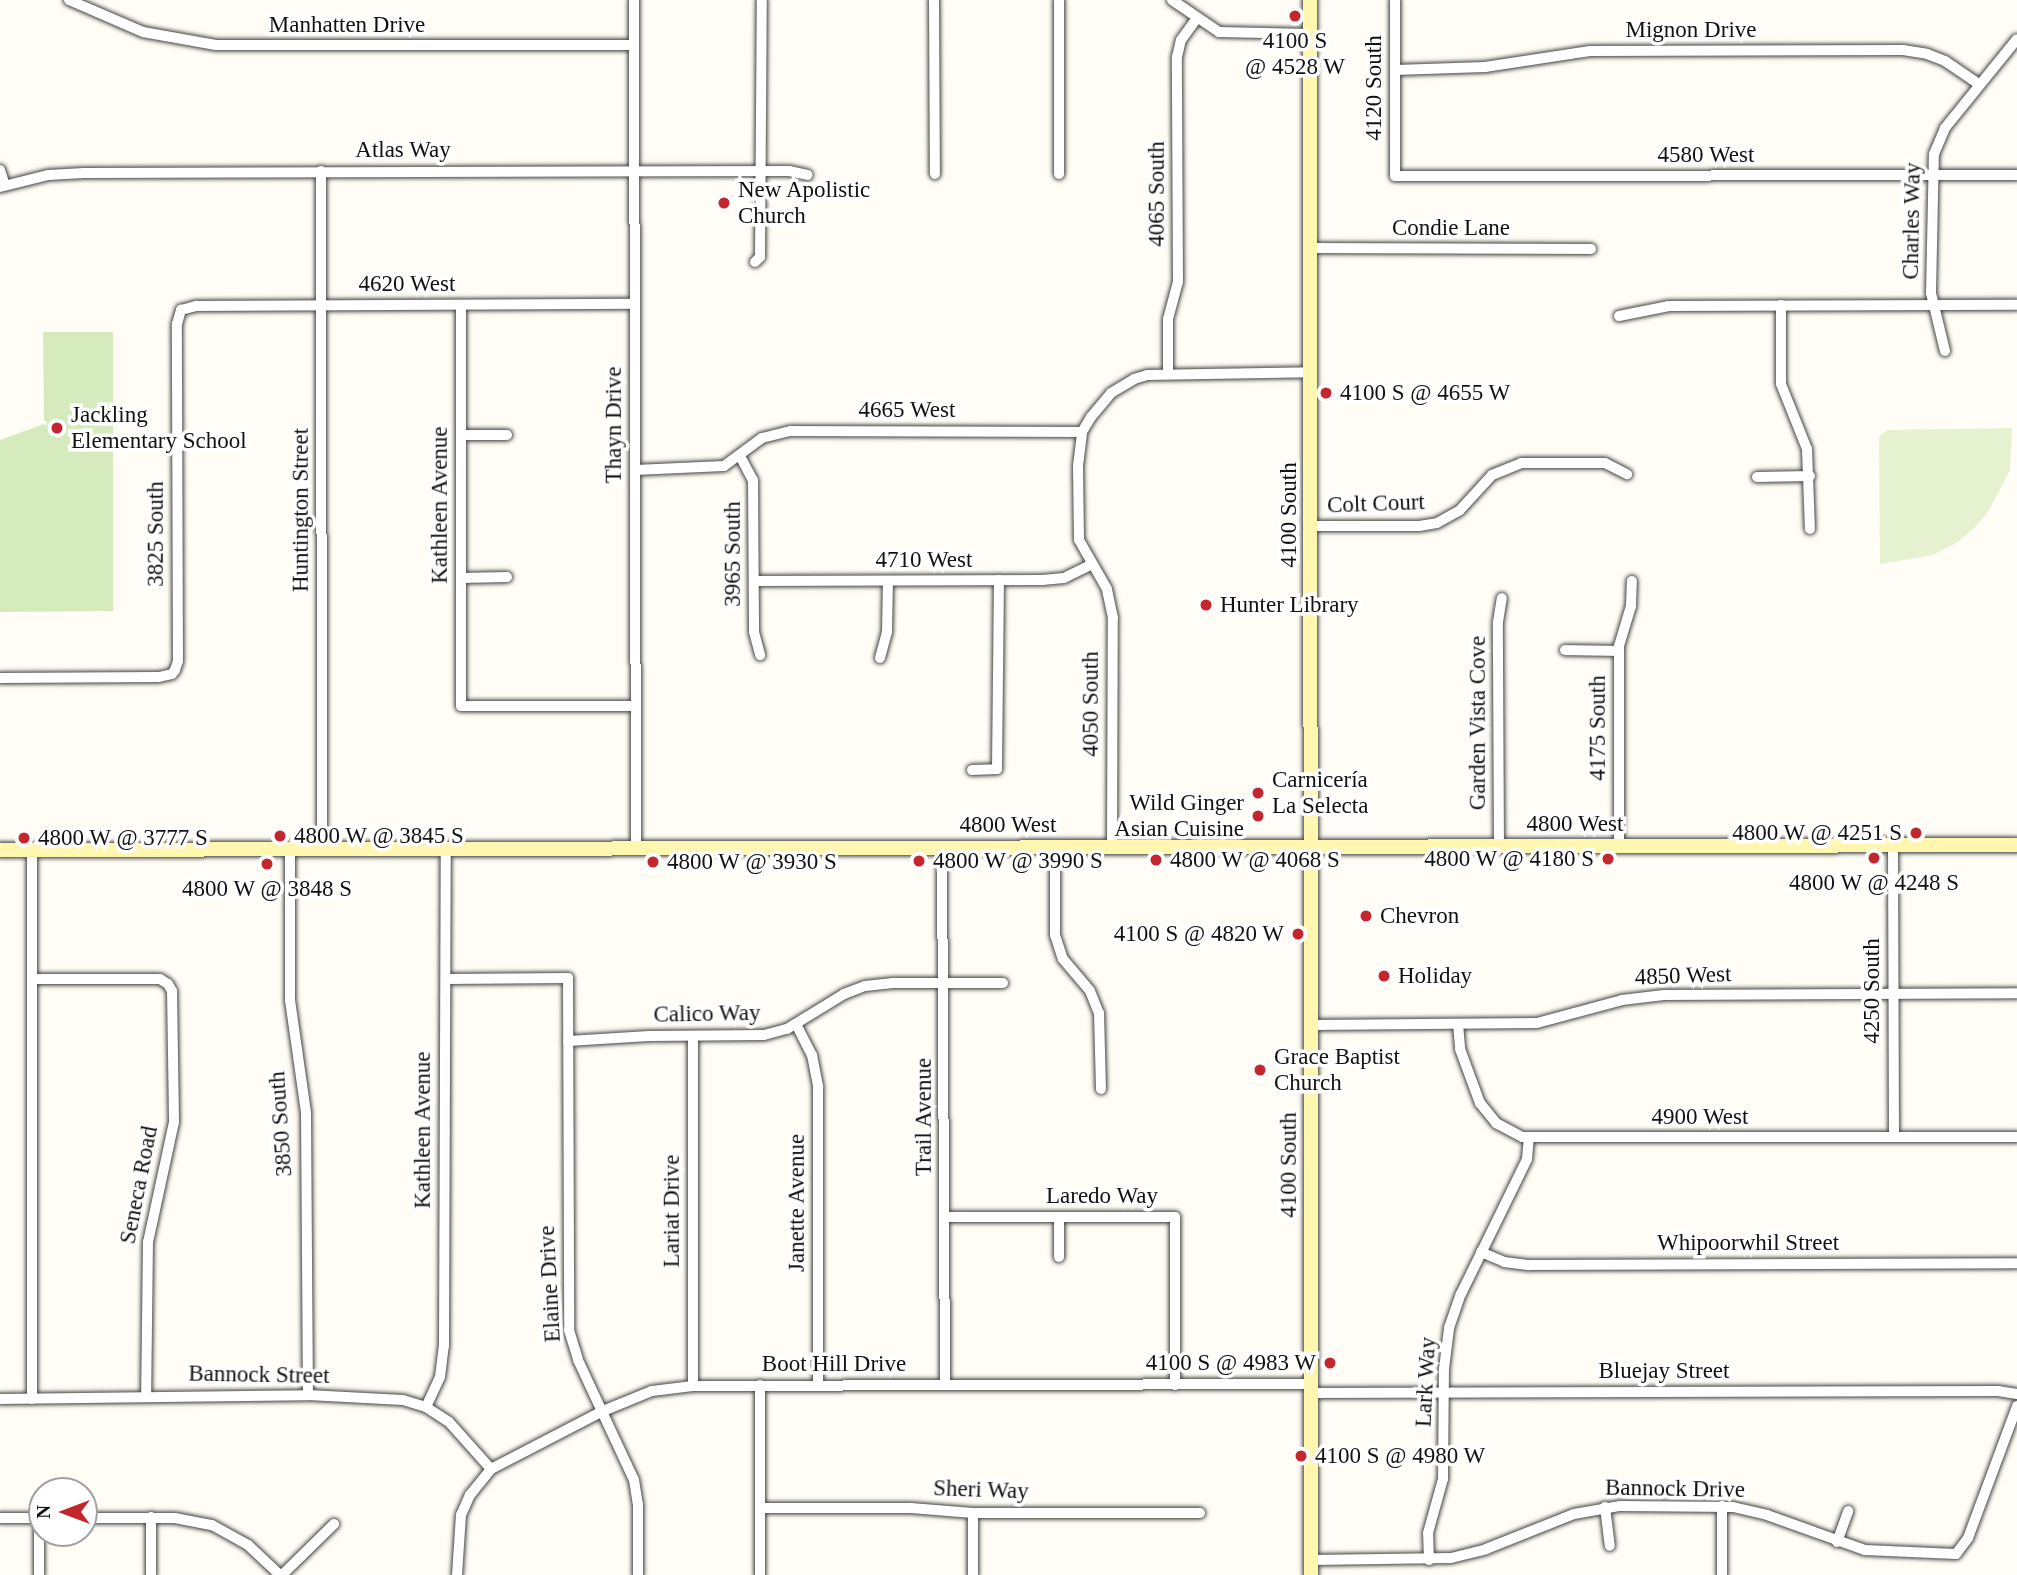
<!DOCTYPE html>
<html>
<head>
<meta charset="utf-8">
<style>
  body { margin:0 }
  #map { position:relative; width:2017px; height:1575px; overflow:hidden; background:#fffdf5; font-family:"Times New Roman",serif }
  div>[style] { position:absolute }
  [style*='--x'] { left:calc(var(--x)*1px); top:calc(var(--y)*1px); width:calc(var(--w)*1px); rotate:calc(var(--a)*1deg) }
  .green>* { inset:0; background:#d5ebbd }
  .pitch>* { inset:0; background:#e6f2cf }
  .roads { filter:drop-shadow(0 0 2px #444) drop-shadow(0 0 2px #444) }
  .street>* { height:10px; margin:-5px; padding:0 5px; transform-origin:5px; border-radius:5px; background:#fff }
  .secondary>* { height:14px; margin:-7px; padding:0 7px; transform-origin:7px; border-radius:7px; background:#fff6b0 }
  .dots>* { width:19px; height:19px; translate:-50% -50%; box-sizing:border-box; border:4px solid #fff; border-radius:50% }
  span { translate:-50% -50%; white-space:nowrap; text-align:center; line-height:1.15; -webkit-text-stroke:7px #fff; paint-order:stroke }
  .street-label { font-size:23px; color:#111 }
  .poi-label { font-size:23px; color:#111 }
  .left { translate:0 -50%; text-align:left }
  .right { translate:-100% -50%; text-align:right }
  .north { position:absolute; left:28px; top:1477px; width:70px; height:70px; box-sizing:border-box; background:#fff; border:2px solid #a0a0a0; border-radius:50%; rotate:270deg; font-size:19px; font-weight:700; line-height:28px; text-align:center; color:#111 }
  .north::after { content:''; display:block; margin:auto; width:24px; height:32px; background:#c4262e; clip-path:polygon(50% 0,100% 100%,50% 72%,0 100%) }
</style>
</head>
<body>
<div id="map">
  <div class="green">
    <div style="clip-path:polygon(43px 332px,113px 332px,113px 611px,0 612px,0 440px,44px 424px,47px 426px,47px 421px,44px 421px)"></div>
  </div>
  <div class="pitch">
    <div style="clip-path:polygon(2012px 428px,2010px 470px,1988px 512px,1974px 528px,1958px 542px,1933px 555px,1880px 564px,1879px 437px,1887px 430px)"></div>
  </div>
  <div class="roads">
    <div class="street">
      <div style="--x:69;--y:0;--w:81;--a:23.4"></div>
      <div style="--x:143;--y:32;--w:74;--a:10.1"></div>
      <div style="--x:216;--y:45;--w:418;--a:0"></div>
      <div style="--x:634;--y:0;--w:849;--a:89.87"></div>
      <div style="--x:934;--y:0;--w:174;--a:89.7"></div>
      <div style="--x:1059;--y:0;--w:174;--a:90"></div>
      <div style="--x:1172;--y:0;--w:57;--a:34.2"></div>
      <div style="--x:1219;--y:32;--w:91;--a:1.3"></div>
      <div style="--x:1395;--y:0;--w:176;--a:90"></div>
      <div style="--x:1395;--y:176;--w:622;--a:-0.09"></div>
      <div style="--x:1395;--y:70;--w:90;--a:-1.9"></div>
      <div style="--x:1485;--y:67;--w:106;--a:-8.7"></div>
      <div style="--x:1590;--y:51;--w:313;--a:-0.2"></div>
      <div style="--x:1903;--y:50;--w:24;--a:9"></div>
      <div style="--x:1927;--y:54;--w:19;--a:21"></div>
      <div style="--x:1945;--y:61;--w:42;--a:34.4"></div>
      <div style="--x:0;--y:170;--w:16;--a:72"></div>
      <div style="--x:321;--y:171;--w:679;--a:89.92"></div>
      <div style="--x:0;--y:187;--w:49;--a:-14"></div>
      <div style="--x:48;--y:175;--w:36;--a:-3"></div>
      <div style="--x:84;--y:173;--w:705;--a:-0.16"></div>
      <div style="--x:789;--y:171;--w:19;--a:12"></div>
      <div style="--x:1311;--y:248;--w:280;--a:0.2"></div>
      <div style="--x:755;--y:262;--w:7;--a:-45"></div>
      <div style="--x:760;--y:257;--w:257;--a:-89.6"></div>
      <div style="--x:461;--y:305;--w:401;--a:90"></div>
      <div style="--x:461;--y:706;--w:174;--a:0"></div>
      <div style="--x:1781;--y:305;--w:79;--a:90"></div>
      <div style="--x:1781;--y:384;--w:70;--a:68.2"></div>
      <div style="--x:1807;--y:449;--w:80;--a:87.9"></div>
      <div style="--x:1619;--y:316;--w:51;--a:-11.3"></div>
      <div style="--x:1669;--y:306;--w:348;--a:-0.2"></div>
      <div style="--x:1945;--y:351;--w:60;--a:-103.6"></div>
      <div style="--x:1931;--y:293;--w:139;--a:-88.8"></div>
      <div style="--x:1934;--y:154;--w:28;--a:-67"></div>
      <div style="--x:1945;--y:128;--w:114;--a:-51"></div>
      <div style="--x:1168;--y:373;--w:54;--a:-90"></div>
      <div style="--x:1168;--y:319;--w:38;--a:-75"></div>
      <div style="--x:1178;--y:282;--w:225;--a:-90.3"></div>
      <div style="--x:1177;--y:57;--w:17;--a:-77"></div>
      <div style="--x:1181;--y:40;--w:26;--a:-54"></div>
      <div style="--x:461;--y:435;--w:46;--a:0"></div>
      <div style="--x:740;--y:456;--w:27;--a:62"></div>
      <div style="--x:753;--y:480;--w:152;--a:89.6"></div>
      <div style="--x:754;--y:632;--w:24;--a:75"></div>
      <div style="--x:635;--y:470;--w:89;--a:-2.6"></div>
      <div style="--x:724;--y:466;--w:47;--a:-36.4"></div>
      <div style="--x:762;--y:438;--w:30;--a:-14"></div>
      <div style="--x:791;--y:431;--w:291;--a:0.2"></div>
      <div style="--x:1757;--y:477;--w:53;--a:-1.1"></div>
      <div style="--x:1312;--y:526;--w:107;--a:0"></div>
      <div style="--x:1419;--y:526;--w:18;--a:-9"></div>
      <div style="--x:1437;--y:523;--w:26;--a:-29"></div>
      <div style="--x:1460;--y:510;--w:47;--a:-47.6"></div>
      <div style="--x:1492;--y:475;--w:31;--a:-22"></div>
      <div style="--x:1521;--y:463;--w:84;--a:0"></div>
      <div style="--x:1605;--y:463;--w:25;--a:27"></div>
      <div style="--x:461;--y:578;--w:46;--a:-1.2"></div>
      <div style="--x:754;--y:581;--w:288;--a:-0.2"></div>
      <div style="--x:1042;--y:580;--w:22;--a:-5"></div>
      <div style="--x:1064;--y:578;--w:30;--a:-26"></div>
      <div style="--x:1565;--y:650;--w:53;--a:1.1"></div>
      <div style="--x:880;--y:658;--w:27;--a:-75"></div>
      <div style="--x:887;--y:632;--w:51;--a:-88.9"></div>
      <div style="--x:0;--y:678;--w:159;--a:-0.4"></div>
      <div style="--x:159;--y:677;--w:13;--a:-13"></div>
      <div style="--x:172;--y:674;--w:5;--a:-53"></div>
      <div style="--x:175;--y:670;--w:9;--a:-72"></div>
      <div style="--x:178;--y:661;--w:337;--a:-90.2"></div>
      <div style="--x:177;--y:324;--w:15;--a:-74"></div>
      <div style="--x:181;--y:310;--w:16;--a:-15"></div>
      <div style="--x:196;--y:306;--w:439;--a:-0.3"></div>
      <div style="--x:972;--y:770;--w:25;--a:-2"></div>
      <div style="--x:997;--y:769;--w:189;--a:-89.4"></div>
      <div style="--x:1893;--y:846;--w:291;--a:89.8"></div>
      <div style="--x:1619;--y:847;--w:201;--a:-90"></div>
      <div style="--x:1619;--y:646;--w:42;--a:-73.3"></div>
      <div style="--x:1631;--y:606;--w:25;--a:-88"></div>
      <div style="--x:942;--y:848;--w:537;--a:89.68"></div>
      <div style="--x:1055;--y:848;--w:87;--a:90"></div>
      <div style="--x:1055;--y:935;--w:25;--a:72"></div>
      <div style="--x:1063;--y:959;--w:42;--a:49.8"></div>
      <div style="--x:1090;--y:991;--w:24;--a:68"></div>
      <div style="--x:1099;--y:1013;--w:76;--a:88.5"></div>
      <div style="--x:1112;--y:848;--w:230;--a:-89.8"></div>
      <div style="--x:1113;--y:618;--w:30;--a:-102"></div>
      <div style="--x:1107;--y:589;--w:56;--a:-119.7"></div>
      <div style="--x:1079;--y:540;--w:74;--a:-90.8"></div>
      <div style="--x:1078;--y:466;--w:34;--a:-83"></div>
      <div style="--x:1082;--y:432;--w:17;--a:-59"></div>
      <div style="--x:1091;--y:417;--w:31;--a:-50"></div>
      <div style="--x:1111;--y:393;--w:27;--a:-31"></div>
      <div style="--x:1134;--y:379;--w:14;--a:-17"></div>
      <div style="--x:1147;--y:375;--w:164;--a:-1"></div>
      <div style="--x:1499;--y:848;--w:226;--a:-90.3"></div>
      <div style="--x:1498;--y:622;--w:24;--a:-81"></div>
      <div style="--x:32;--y:850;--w:549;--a:90"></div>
      <div style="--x:290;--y:850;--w:150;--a:90"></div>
      <div style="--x:290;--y:1000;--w:114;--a:81.9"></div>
      <div style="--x:306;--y:1113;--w:282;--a:89.6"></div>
      <div style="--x:32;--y:979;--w:128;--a:0"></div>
      <div style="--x:160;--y:979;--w:9;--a:32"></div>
      <div style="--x:168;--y:984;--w:8;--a:60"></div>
      <div style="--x:172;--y:991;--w:131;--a:89.1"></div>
      <div style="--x:174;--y:1122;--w:123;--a:102.2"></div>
      <div style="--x:148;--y:1242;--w:154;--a:90.7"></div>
      <div style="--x:446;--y:979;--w:122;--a:-0.5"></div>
      <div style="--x:568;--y:978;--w:352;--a:89.8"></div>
      <div style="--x:569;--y:1330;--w:31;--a:73"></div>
      <div style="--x:578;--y:1360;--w:132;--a:65"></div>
      <div style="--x:634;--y:1480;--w:24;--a:81"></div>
      <div style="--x:638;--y:1504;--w:71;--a:90"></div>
      <div style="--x:796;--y:1024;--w:35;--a:63"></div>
      <div style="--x:812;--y:1055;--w:33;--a:79"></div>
      <div style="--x:818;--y:1087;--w:298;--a:90"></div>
      <div style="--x:1458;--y:1024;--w:25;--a:85"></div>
      <div style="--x:1460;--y:1049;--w:58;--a:69.7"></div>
      <div style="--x:1480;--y:1103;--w:26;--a:51"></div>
      <div style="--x:1496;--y:1123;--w:30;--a:28"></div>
      <div style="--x:1522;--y:1137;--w:495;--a:0"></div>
      <div style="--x:1312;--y:1025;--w:225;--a:-0.5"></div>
      <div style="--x:1537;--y:1023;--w:88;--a:-15.1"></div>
      <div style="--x:1622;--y:1000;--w:42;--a:-6.8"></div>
      <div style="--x:1664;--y:995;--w:353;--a:-0.3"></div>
      <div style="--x:693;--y:1036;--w:350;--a:90"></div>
      <div style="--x:568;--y:1041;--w:81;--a:-3.5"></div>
      <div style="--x:649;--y:1036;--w:115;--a:-0.5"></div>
      <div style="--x:764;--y:1035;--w:24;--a:-15"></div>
      <div style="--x:787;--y:1029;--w:67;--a:-31.6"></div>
      <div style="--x:844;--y:994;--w:22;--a:-21"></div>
      <div style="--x:865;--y:986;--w:28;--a:-6"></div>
      <div style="--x:893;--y:983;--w:110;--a:0"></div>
      <div style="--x:945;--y:1217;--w:230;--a:0"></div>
      <div style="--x:1175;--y:1217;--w:168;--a:90"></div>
      <div style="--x:1481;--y:1252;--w:25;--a:23"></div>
      <div style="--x:1504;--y:1262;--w:26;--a:7"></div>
      <div style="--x:1530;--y:1265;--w:487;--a:-0.2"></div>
      <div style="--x:1059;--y:1257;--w:40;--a:-90"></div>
      <div style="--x:760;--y:1385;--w:190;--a:90"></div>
      <div style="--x:1311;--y:1393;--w:687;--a:-0.17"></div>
      <div style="--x:1998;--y:1391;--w:19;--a:9"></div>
      <div style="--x:0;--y:1399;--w:308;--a:-0.7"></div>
      <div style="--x:308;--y:1395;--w:95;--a:3"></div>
      <div style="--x:403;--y:1400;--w:24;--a:17"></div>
      <div style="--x:426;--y:1407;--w:27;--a:33"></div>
      <div style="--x:449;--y:1422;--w:63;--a:48.2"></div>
      <div style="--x:426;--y:1407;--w:33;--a:-65"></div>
      <div style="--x:440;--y:1377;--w:31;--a:-83"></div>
      <div style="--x:444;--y:1346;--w:497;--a:-89.8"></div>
      <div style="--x:1722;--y:1506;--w:69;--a:90"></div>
      <div style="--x:1605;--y:1507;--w:39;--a:83"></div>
      <div style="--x:760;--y:1508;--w:151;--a:0"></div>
      <div style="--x:911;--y:1508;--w:62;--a:4.6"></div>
      <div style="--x:973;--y:1513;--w:227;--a:0"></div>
      <div style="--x:151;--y:1517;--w:58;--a:90"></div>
      <div style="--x:0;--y:1518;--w:42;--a:0"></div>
      <div style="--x:39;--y:1518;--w:57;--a:90"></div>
      <div style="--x:84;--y:1518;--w:91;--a:0"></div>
      <div style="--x:175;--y:1518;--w:38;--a:11"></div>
      <div style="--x:212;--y:1525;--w:41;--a:29.1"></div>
      <div style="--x:248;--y:1545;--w:44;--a:43.2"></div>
      <div style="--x:1837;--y:1542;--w:33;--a:-70"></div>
      <div style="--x:1311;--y:1560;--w:140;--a:-0.8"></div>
      <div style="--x:1451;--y:1558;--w:36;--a:-14"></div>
      <div style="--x:1486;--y:1549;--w:95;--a:-21.7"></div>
      <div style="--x:1574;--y:1514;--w:47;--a:-9.9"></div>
      <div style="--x:1620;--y:1506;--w:113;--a:0.5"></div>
      <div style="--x:1733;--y:1507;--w:35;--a:13"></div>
      <div style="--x:1767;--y:1515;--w:104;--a:19.7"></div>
      <div style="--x:1865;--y:1550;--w:91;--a:2.5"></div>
      <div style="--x:1956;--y:1554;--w:20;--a:-53"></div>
      <div style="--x:1968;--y:1538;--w:141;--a:-69.6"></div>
      <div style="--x:1429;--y:1560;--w:27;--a:-92"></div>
      <div style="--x:1428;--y:1533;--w:56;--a:-74.5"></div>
      <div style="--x:1443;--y:1479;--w:110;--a:-89.5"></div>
      <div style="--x:1444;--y:1369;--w:41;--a:-83"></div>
      <div style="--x:1449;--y:1328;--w:36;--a:-71"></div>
      <div style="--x:1461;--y:1294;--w:150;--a:-63.9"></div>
      <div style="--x:1527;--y:1159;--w:21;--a:-85"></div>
      <div style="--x:282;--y:1575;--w:73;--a:-44.4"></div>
      <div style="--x:457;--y:1575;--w:60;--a:-86.2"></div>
      <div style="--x:461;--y:1515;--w:22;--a:-66"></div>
      <div style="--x:470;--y:1495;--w:33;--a:-51"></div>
      <div style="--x:491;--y:1469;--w:126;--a:-27.4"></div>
      <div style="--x:603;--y:1411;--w:53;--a:-22.2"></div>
      <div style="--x:652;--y:1391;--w:41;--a:-7"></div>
      <div style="--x:693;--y:1386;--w:618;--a:-0.19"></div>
      <div style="--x:973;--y:1575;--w:62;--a:-90"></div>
    </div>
    <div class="secondary">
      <div style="--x:1310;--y:0;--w:1575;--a:89.96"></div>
      <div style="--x:0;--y:850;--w:2017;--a:-0.14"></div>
    </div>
  </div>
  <div class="dots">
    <div style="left:1295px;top:16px;background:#c4262e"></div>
    <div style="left:724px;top:203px;background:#c4262e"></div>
    <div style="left:1326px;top:393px;background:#c4262e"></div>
    <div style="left:57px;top:428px;background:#c4262e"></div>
    <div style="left:1206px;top:605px;background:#c4262e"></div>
    <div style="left:1258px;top:793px;background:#c4262e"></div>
    <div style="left:1258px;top:816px;background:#c4262e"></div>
    <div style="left:1916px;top:833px;background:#c4262e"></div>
    <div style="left:280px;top:836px;background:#c4262e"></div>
    <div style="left:24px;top:838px;background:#c4262e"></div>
    <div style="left:1874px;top:858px;background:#c4262e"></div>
    <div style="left:1608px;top:859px;background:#c4262e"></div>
    <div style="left:1156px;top:860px;background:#c4262e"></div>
    <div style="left:919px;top:861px;background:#c4262e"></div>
    <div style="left:653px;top:862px;background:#c4262e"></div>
    <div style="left:267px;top:864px;background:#c4262e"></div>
    <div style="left:1366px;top:916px;background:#c4262e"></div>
    <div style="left:1298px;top:934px;background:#c4262e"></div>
    <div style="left:1384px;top:976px;background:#c4262e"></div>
    <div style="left:1260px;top:1070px;background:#c4262e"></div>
    <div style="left:1330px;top:1363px;background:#c4262e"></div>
    <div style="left:1301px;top:1456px;background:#c4262e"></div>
  </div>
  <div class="street-label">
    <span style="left:347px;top:25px">Manhatten Drive</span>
    <span style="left:1691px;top:30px">Mignon Drive</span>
    <span style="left:1374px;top:88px;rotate:-90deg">4120 South</span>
    <span style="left:403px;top:150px">Atlas Way</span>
    <span style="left:1706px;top:155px">4580 West</span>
    <span style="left:1157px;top:194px;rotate:-90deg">4065 South</span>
    <span style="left:1912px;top:221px;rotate:-89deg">Charles Way</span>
    <span style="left:1451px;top:228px">Condie Lane</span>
    <span style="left:407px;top:284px">4620 West</span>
    <span style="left:907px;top:410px">4665 West</span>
    <span style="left:614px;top:425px;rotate:-90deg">Thayn Drive</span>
    <span style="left:1376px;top:504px;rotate:-2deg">Colt Court</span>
    <span style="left:440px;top:505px;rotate:-90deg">Kathleen Avenue</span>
    <span style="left:301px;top:510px;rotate:-90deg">Huntington Street</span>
    <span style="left:1289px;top:515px;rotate:-90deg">4100 South</span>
    <span style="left:156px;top:534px;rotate:-90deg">3825 South</span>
    <span style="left:733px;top:554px;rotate:-90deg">3965 South</span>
    <span style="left:924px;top:560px">4710 West</span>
    <span style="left:1091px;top:704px;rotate:-90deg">4050 South</span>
    <span style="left:1478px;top:723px;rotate:-90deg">Garden Vista Cove</span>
    <span style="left:1598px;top:728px;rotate:-90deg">4175 South</span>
    <span style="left:1575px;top:824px">4800 West</span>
    <span style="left:1008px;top:825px">4800 West</span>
    <span style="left:1683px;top:976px;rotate:-2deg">4850 West</span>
    <span style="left:1872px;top:991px;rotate:-90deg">4250 South</span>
    <span style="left:707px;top:1014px;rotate:-1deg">Calico Way</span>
    <span style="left:924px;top:1117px;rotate:-90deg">Trail Avenue</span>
    <span style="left:1700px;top:1117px">4900 West</span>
    <span style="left:281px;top:1124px;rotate:-94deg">3850 South</span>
    <span style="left:423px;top:1130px;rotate:-90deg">Kathleen Avenue</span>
    <span style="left:1289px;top:1165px;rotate:-90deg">4100 South</span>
    <span style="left:139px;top:1185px;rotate:-79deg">Seneca Road</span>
    <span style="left:1102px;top:1196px">Laredo Way</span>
    <span style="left:797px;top:1203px;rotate:-90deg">Janette Avenue</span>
    <span style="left:672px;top:1211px;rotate:-90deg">Lariat Drive</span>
    <span style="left:1748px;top:1243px">Whipoorwhil Street</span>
    <span style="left:550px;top:1284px;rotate:-93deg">Elaine Drive</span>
    <span style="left:834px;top:1364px">Boot Hill Drive</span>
    <span style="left:1664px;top:1371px">Bluejay Street</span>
    <span style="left:259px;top:1375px;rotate:1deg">Bannock Street</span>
    <span style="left:1426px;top:1382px;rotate:-87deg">Lark Way</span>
    <span style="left:1675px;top:1489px;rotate:1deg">Bannock Drive</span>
    <span style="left:981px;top:1490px;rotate:2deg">Sheri Way</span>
  </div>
  <div class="poi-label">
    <span style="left:1295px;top:54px">4100 S<br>@ 4528 W</span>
    <span class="left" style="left:738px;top:203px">New Apolistic<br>Church</span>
    <span class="left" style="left:1340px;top:393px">4100 S @ 4655 W</span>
    <span class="left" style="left:71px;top:428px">Jackling<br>Elementary School</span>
    <span class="left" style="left:1220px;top:605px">Hunter Library</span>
    <span class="left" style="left:1272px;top:793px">Carnicería<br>La Selecta</span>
    <span class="right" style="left:1244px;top:816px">Wild Ginger<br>Asian Cuisine</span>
    <span class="right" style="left:1902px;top:833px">4800 W @ 4251 S</span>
    <span class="left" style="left:294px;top:836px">4800 W @ 3845 S</span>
    <span class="left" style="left:38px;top:838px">4800 W @ 3777 S</span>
    <span class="right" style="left:1594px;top:859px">4800 W @ 4180 S</span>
    <span class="left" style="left:1170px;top:860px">4800 W @ 4068 S</span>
    <span class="left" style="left:933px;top:861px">4800 W @ 3990 S</span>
    <span class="left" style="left:667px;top:862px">4800 W @ 3930 S</span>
    <span style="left:1874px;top:883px">4800 W @ 4248 S</span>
    <span style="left:267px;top:889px">4800 W @ 3848 S</span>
    <span class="left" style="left:1380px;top:916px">Chevron</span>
    <span class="right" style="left:1284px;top:934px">4100 S @ 4820 W</span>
    <span class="left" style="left:1398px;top:976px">Holiday</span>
    <span class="left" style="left:1274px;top:1070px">Grace Baptist<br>Church</span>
    <span class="right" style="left:1316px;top:1363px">4100 S @ 4983 W</span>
    <span class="left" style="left:1315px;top:1456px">4100 S @ 4980 W</span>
  </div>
  <div class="north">N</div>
</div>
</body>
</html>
